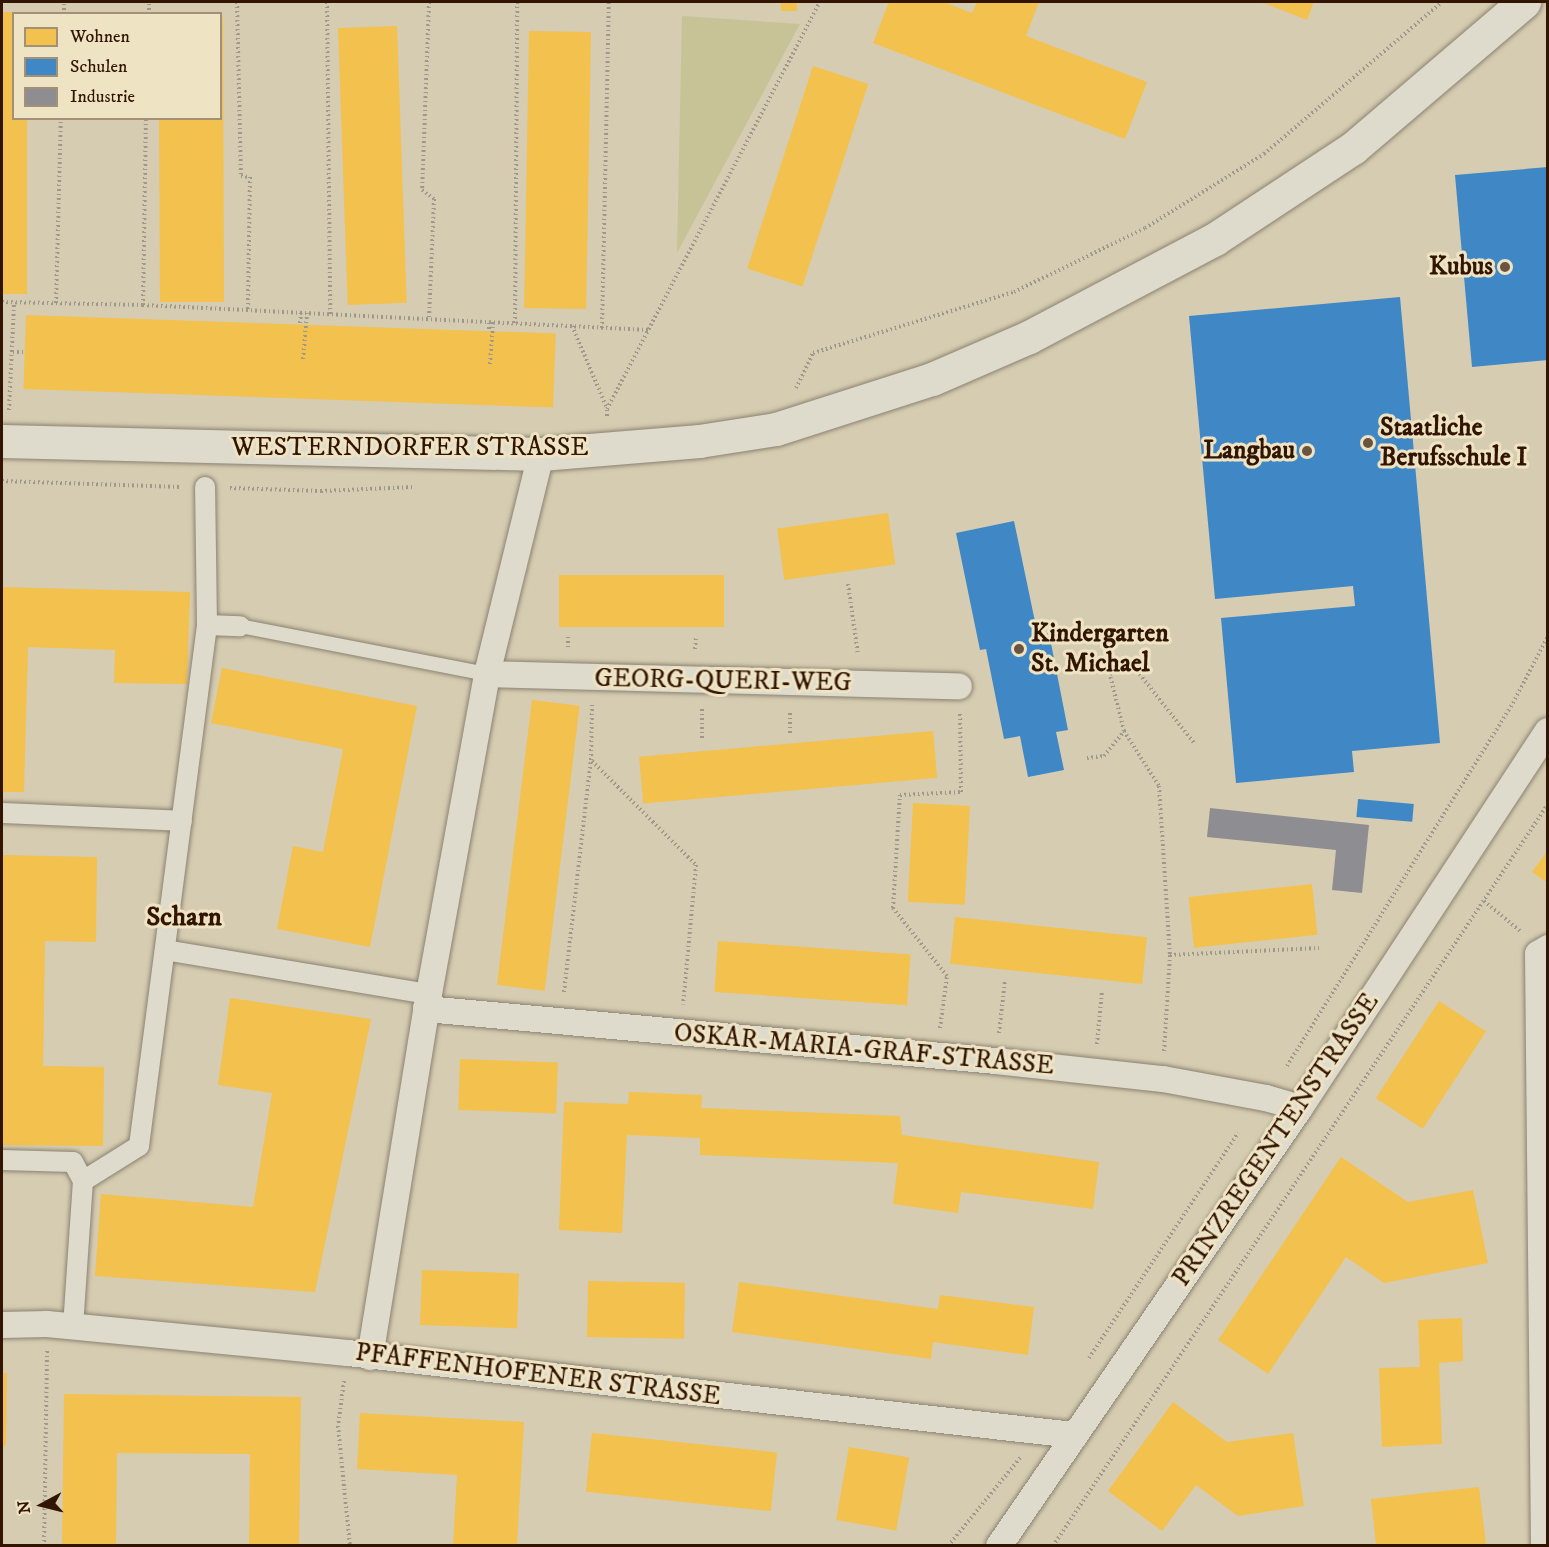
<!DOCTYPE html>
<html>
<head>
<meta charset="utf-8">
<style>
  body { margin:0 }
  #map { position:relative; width:1549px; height:1547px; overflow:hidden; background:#d6ccb1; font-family:"IM FELL DW Pica",serif }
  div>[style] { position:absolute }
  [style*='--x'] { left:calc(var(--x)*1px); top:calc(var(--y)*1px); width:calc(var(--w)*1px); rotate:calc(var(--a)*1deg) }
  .green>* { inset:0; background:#c7c397 }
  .homes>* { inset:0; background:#f2c14e; transform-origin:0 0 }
  .schools>* { inset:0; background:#3f88c5; transform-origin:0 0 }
  .industry>* { inset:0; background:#8d8d92 }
  .path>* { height:4px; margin-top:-2px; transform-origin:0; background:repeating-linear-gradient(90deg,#9e978c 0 1.5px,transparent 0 4.5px) }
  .roads { filter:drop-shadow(0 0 2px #8b8271) drop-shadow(0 0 2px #8b8271) }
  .service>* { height:14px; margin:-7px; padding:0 7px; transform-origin:7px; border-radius:7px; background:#dedacc }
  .pedestrian>* { height:20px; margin:-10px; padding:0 10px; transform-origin:10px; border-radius:10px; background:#dedacc }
  .minor>* { height:26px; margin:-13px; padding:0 13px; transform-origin:13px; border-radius:13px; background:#dedacc }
  .secondary>* { height:33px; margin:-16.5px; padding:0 16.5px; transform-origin:16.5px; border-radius:16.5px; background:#dedacc }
  .dots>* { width:16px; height:16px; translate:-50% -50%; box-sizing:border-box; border:3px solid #eee3c3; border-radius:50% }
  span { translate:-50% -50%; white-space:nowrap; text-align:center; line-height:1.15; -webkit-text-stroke:6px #eee3c3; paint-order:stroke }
  .poi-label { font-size:26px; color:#321403; font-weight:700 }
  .right { translate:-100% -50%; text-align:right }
  .left { translate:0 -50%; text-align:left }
  .street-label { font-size:26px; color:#321403 }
  .neighbourhood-label { font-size:27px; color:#321403; font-weight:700 }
  .frame { position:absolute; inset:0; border:3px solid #321403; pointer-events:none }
  .legend { position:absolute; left:12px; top:12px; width:210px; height:108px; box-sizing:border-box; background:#eee3c3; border:2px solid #a39076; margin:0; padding:8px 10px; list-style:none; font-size:18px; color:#321403 }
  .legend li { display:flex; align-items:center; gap:12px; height:30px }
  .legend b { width:30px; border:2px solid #a39076 }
  .north { position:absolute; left:12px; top:1475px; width:60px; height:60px; -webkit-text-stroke:4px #eee3c3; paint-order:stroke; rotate:263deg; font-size:16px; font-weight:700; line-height:24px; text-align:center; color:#321403 }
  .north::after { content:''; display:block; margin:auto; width:21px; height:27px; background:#321403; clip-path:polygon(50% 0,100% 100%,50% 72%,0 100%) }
</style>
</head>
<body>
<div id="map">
  <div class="green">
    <div style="clip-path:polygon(682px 16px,800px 24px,677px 253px)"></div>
  </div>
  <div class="homes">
    <div style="left:781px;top:2px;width:16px;height:9px"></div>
    <div style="clip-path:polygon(889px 2px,944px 2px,972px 13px,977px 2px,1039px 2px,1026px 36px,1147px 82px,1125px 139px,873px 43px)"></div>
    <div style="clip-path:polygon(1261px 2px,1314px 2px,1307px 20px)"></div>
    <div style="clip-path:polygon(2px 12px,14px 12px,14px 118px,27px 118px,27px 294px,2px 294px)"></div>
    <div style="clip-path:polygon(220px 17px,223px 17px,224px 302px,160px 302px,159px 118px,220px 118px)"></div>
    <div style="left:397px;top:26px;width:277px;height:59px;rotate:88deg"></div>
    <div style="left:529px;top:31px;width:62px;height:277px;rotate:1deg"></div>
    <div style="left:813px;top:66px;width:58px;height:213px;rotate:18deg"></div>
    <div style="left:26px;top:315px;width:530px;height:74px;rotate:2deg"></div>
    <div style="left:888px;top:513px;width:52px;height:112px;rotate:82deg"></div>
    <div style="left:724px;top:575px;width:52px;height:165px;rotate:90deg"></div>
    <div style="clip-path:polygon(2px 587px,190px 592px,187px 684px,114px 683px,115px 650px,28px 647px,24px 792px,2px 792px)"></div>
    <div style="clip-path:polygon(222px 668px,417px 706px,370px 947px,277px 929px,293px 846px,323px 852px,343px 749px,211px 723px)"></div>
    <div style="left:532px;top:700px;width:48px;height:287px;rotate:7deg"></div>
    <div style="left:933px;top:731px;width:47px;height:295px;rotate:85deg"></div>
    <div style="left:913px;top:803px;width:57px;height:99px;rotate:3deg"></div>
    <div style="clip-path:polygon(1548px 850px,1548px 883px,1532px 872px)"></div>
    <div style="clip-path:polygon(2px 855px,97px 857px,96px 942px,45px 941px,43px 1066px,104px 1067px,103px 1146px,2px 1145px)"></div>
    <div style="left:1312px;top:884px;width:51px;height:124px;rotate:84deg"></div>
    <div style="left:955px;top:917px;width:193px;height:47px;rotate:6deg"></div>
    <div style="left:718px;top:941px;width:193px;height:51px;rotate:4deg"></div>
    <div style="clip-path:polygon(230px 998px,371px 1019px,315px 1292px,95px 1276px,101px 1194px,253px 1207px,272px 1093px,218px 1085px)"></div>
    <div style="left:1439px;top:1001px;width:56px;height:116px;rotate:33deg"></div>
    <div style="left:460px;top:1059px;width:98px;height:51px;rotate:2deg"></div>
    <div style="clip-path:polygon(629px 1092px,702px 1095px,701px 1108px,900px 1116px,902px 1135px,1099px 1162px,1093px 1209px,961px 1192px,958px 1213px,893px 1204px,898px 1163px,700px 1155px,700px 1138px,627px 1135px,622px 1233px,559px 1230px,564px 1102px,628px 1104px)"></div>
    <div style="clip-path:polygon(1341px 1157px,1408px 1202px,1473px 1190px,1488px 1263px,1384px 1283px,1346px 1257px,1268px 1374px,1218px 1340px)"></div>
    <div style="left:422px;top:1270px;width:97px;height:55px;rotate:2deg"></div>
    <div style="left:588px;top:1281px;width:97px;height:56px;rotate:1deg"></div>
    <div style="clip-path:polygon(739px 1282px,938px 1309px,940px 1295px,1034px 1307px,1028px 1355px,933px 1342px,931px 1359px,732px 1332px)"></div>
    <div style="clip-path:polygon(1462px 1318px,1463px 1361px,1439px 1363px,1442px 1444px,1382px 1447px,1379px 1368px,1420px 1367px,1418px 1320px)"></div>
    <div style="clip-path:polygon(2px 1373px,7px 1373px,6px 1446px,2px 1445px)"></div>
    <div style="clip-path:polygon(64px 1394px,301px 1397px,299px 1545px,249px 1545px,250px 1454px,117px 1453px,116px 1545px,62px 1545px)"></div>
    <div style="clip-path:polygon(1173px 1402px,1227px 1442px,1293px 1433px,1304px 1506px,1238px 1516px,1196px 1485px,1162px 1531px,1108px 1491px)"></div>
    <div style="clip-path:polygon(360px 1413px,524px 1422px,517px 1545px,453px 1545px,457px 1475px,357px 1469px)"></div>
    <div style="left:592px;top:1433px;width:186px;height:59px;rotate:6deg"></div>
    <div style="left:849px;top:1447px;width:61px;height:74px;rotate:10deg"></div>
    <div style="clip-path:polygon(1479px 1487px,1486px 1545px,1376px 1545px,1371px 1499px)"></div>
  </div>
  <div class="schools">
    <div style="clip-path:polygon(1548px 167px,1548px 360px,1472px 367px,1455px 175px)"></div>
    <div style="clip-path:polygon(1400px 297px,1440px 743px,1352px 751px,1354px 772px,1236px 783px,1221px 618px,1355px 606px,1353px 586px,1215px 599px,1189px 316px)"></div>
    <div style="clip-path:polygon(1014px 521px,1038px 636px,1049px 633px,1068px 730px,1056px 732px,1064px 770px,1028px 777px,1020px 736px,1004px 739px,986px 649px,980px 650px,956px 533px)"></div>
    <div style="left:1358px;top:799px;width:56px;height:18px;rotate:5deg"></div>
  </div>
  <div class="industry">
    <div style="clip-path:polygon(1210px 808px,1369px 825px,1362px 893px,1332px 890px,1336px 850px,1207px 837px)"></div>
  </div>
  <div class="path">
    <div style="--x:237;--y:2;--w:174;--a:88.7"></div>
    <div style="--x:241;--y:176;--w:9;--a:6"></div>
    <div style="--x:250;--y:177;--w:133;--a:90.9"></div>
    <div style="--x:327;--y:2;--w:312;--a:89.4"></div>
    <div style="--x:429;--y:2;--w:188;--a:92.1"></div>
    <div style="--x:422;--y:190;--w:15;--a:37"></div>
    <div style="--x:434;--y:199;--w:120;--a:92.4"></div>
    <div style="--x:64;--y:14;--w:12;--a:-90"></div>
    <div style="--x:149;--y:14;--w:12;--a:-90"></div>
    <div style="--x:2;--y:302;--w:141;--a:1.2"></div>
    <div style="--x:143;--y:305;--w:507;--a:2.83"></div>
    <div style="--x:56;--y:303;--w:185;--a:-88.5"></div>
    <div style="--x:143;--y:305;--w:187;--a:-89.1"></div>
    <div style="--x:300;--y:323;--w:10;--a:-84"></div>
    <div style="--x:515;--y:323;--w:321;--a:-89.6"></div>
    <div style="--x:572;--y:326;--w:89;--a:66.9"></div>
    <div style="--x:602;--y:328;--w:326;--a:-88.8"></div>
    <div style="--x:489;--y:329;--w:7;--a:-90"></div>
    <div style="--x:13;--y:352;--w:12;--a:0"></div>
    <div style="--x:303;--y:359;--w:46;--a:-85"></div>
    <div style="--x:490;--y:364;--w:42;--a:-85.9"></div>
    <div style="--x:796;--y:388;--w:39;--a:-64"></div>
    <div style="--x:813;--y:353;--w:210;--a:-16.9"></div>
    <div style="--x:1014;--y:292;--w:146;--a:-26"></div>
    <div style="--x:1145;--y:228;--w:140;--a:-31.9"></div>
    <div style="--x:1264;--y:154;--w:234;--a:-40.5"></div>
    <div style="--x:9;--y:410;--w:107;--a:-87.3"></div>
    <div style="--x:607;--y:416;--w:7;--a:-90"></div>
    <div style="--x:607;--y:409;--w:459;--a:-62.4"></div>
    <div style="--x:2;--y:481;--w:179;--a:1.9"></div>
    <div style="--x:230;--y:488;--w:91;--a:1.9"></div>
    <div style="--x:321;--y:491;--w:93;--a:-2.5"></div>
    <div style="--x:848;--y:584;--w:71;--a:81.9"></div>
    <div style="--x:568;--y:647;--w:11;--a:-90"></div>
    <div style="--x:695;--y:649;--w:11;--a:-85"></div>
    <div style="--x:1124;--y:731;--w:65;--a:57.5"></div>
    <div style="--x:1159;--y:786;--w:169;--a:86.3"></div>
    <div style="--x:790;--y:733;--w:23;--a:-90"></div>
    <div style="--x:702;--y:738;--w:29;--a:-90"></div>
    <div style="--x:1087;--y:758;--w:17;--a:-7"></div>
    <div style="--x:1104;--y:756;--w:32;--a:-51"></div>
    <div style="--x:1124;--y:731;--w:58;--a:-104"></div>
    <div style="--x:1110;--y:675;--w:17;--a:-59"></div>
    <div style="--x:1119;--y:660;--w:17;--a:25"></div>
    <div style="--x:1134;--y:667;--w:97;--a:51.7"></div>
    <div style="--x:592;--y:761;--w:147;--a:45"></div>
    <div style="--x:696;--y:865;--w:140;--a:95.3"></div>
    <div style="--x:1484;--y:901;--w:47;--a:39.8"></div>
    <div style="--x:564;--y:992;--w:234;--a:-83.4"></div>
    <div style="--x:591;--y:760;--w:55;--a:-89"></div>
    <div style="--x:940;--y:1028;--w:52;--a:-82.3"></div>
    <div style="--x:947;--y:976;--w:87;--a:-128.5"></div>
    <div style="--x:893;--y:908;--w:113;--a:-86.5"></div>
    <div style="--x:900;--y:795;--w:61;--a:-2.8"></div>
    <div style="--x:961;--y:792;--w:78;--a:-90.7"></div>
    <div style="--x:999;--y:1033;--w:53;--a:-83.5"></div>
    <div style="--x:1097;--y:1044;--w:53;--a:-84.6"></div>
    <div style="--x:1164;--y:1051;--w:96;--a:-86.4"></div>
    <div style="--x:1170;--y:955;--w:149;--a:-2.7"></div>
    <div style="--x:1287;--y:1066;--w:432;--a:-58.1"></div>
    <div style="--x:1515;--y:699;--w:71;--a:-62.4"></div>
    <div style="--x:1089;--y:1358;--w:270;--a:-56.5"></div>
    <div style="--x:344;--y:1381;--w:45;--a:97.6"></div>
    <div style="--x:338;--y:1426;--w:121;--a:84.3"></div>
    <div style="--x:44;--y:1546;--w:195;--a:-89.1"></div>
    <div style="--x:948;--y:1546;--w:114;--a:-50.7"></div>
    <div style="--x:1053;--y:1546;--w:892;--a:-56.29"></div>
  </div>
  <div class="roads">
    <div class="service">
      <div style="--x:240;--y:626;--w:252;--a:11"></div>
    </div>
    <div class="pedestrian">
      <div style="--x:207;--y:625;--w:33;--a:2"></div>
      <div style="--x:2;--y:813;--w:180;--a:2.5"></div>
      <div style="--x:165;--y:950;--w:268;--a:9.5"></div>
      <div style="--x:2;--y:1160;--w:71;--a:1.6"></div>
      <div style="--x:73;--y:1162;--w:21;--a:62"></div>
      <div style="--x:73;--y:1327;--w:146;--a:-86.1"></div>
      <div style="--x:83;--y:1181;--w:66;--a:-32"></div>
      <div style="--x:139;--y:1146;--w:525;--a:-82.56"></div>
      <div style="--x:207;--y:625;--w:138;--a:-90.8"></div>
    </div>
    <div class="minor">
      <div style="--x:487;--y:674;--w:472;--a:1.5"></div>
      <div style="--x:426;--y:1009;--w:572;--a:5.21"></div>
      <div style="--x:996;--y:1061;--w:168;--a:6.2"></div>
      <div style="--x:1163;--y:1079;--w:105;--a:10.5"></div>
      <div style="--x:1266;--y:1098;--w:35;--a:16"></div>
      <div style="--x:2;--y:1325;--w:45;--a:-1.3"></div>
      <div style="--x:47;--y:1324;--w:302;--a:5.5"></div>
      <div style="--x:348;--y:1353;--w:730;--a:6.45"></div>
      <div style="--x:370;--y:1357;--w:368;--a:-80.8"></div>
      <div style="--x:429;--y:994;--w:325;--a:-79.7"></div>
      <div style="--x:487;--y:674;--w:227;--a:-76.2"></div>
      <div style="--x:999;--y:1546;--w:531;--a:-55.5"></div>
      <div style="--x:1300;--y:1108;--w:451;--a:-56.7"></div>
      <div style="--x:1544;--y:1546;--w:592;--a:-90.58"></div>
      <div style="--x:1538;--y:954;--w:12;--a:-31"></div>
    </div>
    <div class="secondary">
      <div style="--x:2;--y:441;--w:539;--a:1.38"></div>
      <div style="--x:541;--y:454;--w:159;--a:-4.7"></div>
      <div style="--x:699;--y:441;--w:78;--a:-8.9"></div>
      <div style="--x:776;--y:429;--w:164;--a:-17.8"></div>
      <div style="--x:932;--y:379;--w:106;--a:-23.4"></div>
      <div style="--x:1029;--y:337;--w:210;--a:-27.8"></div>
      <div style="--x:1215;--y:239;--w:165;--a:-33.4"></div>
      <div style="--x:1353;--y:148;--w:225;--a:-40.5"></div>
    </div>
  </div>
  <div class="dots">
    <div style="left:1505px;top:267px;background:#6b5440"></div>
    <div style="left:1368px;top:443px;background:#6b5440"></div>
    <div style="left:1307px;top:451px;background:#6b5440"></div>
    <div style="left:1019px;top:649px;background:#6b5440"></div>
  </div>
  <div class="poi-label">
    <span class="right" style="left:1493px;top:267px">Kubus</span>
    <span class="left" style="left:1380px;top:443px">Staatliche<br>Berufsschule I</span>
    <span class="right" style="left:1295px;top:451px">Langbau</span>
    <span class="left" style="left:1031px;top:649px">Kindergarten<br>St. Michael</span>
  </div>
  <div class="street-label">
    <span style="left:410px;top:448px">WESTERNDORFER STRASSE</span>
    <span style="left:723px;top:681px;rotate:1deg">GEORG-QUERI-WEG</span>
    <span style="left:864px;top:1050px;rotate:5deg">OSKAR-MARIA-GRAF-STRASSE</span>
    <span style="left:1276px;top:1140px;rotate:-56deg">PRINZREGENTENSTRASSE</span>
    <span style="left:538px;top:1375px;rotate:7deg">PFAFFENHOFENER STRASSE</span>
  </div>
  <div class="neighbourhood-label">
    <span style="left:184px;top:918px">Scharn</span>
  </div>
  <div class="frame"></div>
  <ul class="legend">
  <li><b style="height:16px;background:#f2c14e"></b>Wohnen</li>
  <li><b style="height:16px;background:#3f88c5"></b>Schulen</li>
  <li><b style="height:16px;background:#8d8d92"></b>Industrie</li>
  </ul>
  <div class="north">N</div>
</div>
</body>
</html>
